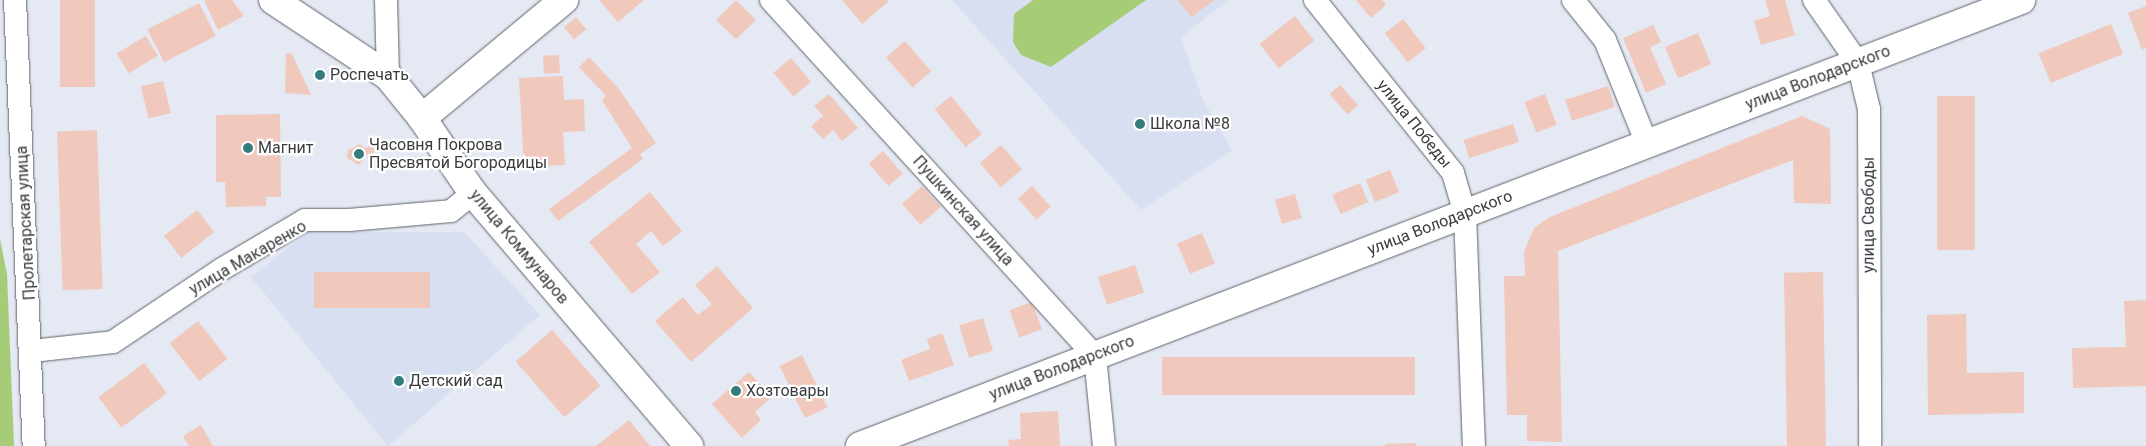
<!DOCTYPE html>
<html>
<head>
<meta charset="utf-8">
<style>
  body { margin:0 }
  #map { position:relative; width:2146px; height:446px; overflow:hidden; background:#e4e9f3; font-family:Roboto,sans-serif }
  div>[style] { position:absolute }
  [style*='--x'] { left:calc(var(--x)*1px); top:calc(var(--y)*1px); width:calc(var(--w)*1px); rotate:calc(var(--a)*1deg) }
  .built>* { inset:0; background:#d7dff0 }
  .green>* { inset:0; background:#a7cc78 }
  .building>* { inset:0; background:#f1c8bc; transform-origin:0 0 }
  .roads { filter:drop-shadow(0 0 1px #5e626b) drop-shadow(0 0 1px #5e626b) }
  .street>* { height:22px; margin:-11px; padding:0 11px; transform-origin:11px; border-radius:11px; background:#fff }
  .secondary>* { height:28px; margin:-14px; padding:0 14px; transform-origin:14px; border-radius:14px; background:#fff }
  .dots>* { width:14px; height:14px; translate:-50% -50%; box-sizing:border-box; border:2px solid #fff; border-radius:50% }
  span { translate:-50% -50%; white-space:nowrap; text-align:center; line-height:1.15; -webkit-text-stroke:4.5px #fff; paint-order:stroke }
  .poi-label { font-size:16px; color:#393b3f }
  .left { translate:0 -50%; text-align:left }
  .street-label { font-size:16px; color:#393b3f }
</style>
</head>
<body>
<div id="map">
  <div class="built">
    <div style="clip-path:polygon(952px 0,1228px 0,1181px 37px,1202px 98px,1232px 150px,1141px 210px)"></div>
    <div style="clip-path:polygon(308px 232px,464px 232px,540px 315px,388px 446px,251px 277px)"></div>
  </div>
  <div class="green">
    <div style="clip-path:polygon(1033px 0,1146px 0,1051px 67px,1021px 55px,1013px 42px,1014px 14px)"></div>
    <div style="clip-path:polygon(0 239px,7px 274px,14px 446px,0 446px)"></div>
  </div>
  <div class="building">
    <div style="left:60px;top:0;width:35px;height:87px"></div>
    <div style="clip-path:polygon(204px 0,232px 0,244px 16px,218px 30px)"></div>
    <div style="clip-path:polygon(599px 0,644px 0,618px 22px)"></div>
    <div style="left:736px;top:0;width:28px;height:28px;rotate:45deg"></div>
    <div style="clip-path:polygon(842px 0,887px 0,888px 2px,862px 24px)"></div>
    <div style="clip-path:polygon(1178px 0,1215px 0,1191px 17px)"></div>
    <div style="clip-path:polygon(1356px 0,1382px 0,1386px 5px,1371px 18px)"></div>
    <div style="clip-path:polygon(1765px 0,1785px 0,1795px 35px,1761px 45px,1754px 21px,1770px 16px)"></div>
    <div style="left:199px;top:3px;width:37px;height:58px;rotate:63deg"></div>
    <div style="clip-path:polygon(2146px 6px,2146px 48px,2142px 50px,2128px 13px)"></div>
    <div style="left:1295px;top:16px;width:31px;height:45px;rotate:52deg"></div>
    <div style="left:576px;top:17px;width:16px;height:16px;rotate:50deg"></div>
    <div style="left:1403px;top:19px;width:37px;height:23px;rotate:52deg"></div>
    <div style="left:2111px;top:24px;width:32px;height:78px;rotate:68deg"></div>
    <div style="clip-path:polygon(1653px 25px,1661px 42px,1650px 47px,1666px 84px,1646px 93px,1623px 38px)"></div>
    <div style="left:1698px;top:33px;width:34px;height:36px;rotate:67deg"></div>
    <div style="left:146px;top:36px;width:23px;height:34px;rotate:59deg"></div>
    <div style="left:905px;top:41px;width:40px;height:25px;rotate:49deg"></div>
    <div style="clip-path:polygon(286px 53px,292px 54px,311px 95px,285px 93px)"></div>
    <div style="left:559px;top:55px;width:18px;height:16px;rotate:87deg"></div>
    <div style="clip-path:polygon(589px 57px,619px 89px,656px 143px,640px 154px,643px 159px,558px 221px,549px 209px,632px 148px,602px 100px,606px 96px,579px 67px)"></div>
    <div style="left:791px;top:58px;width:31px;height:23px;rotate:50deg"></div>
    <div style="clip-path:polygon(563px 76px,564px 100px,584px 99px,585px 131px,563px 132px,565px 165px,524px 167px,519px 78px)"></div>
    <div style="left:163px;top:81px;width:33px;height:23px;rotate:76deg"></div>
    <div style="left:1340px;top:85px;width:27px;height:14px;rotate:48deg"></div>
    <div style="left:1608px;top:86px;width:22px;height:45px;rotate:72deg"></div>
    <div style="clip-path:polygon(829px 94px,858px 128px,842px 141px,833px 130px,823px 139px,811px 126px,823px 116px,814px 106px)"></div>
    <div style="left:1545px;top:94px;width:33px;height:22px;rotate:69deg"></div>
    <div style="left:951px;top:96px;width:49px;height:21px;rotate:51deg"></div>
    <div style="left:1937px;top:96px;width:38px;height:154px"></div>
    <div style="clip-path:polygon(280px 114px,281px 197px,266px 197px,266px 206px,226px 207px,225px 182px,216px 182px,216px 115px)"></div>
    <div style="clip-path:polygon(1802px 116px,1830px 129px,1831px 204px,1794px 203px,1793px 160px,1558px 251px,1562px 442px,1527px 441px,1527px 415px,1507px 415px,1504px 276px,1525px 276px,1524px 252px,1534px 228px,1550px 217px)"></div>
    <div style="left:1513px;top:124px;width:19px;height:52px;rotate:72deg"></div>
    <div style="left:97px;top:130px;width:159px;height:40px;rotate:88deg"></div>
    <div style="clip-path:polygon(360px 144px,365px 148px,372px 146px,375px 152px,367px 155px,359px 165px,347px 158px,348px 150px)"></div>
    <div style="left:1001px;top:145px;width:32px;height:28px;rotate:49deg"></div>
    <div style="left:883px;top:151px;width:30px;height:19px;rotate:49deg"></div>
    <div style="left:1390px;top:170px;width:24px;height:26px;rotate:68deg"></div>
    <div style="left:1360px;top:183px;width:21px;height:30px;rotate:67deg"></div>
    <div style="left:922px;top:186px;width:28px;height:27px;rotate:48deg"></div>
    <div style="left:1032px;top:186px;width:28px;height:19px;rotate:48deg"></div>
    <div style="clip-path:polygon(650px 192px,682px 231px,663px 246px,651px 231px,636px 244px,660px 272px,632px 294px,589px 242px)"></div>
    <div style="left:1295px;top:194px;width:25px;height:21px;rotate:74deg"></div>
    <div style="left:197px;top:210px;width:28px;height:42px;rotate:52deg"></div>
    <div style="left:1202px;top:233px;width:33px;height:27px;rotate:67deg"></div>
    <div style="left:1135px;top:265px;width:29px;height:39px;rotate:72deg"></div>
    <div style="clip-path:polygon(717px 266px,753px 308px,691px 362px,655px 321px,683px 297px,698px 315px,712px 304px,695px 285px)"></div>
    <div style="left:430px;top:272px;width:36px;height:116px;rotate:90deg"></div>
    <div style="left:1823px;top:272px;width:174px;height:39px;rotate:89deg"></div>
    <div style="clip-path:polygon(2146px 300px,2146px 386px,2073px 388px,2072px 348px,2126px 347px,2124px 301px)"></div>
    <div style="left:1032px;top:302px;width:29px;height:24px;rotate:70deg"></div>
    <div style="clip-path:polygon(1966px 314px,1967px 373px,2024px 372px,2024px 413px,1928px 415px,1927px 315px)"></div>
    <div style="left:983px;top:318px;width:34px;height:25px;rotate:73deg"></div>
    <div style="left:198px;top:321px;width:48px;height:36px;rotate:52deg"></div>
    <div style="left:552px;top:330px;width:74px;height:48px;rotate:49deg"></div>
    <div style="clip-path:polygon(942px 333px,954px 365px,909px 381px,901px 360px,930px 349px,927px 339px)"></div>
    <div style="left:802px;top:355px;width:58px;height:25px;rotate:64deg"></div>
    <div style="left:1415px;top:357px;width:38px;height:253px;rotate:90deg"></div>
    <div style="left:144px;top:363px;width:38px;height:57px;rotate:53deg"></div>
    <div style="clip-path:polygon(749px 372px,772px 397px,755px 412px,761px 420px,742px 438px,712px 404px)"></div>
    <div style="clip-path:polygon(1058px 411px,1060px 446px,1009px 446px,1008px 440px,1021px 439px,1020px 413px)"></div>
    <div style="clip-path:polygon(629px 420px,650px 446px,596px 446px)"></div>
    <div style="clip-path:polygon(201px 425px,213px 446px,189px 446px,183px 436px)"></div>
    <div style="clip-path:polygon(1416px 443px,1416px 446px,1385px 446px,1385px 444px)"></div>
  </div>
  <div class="roads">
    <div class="street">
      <div style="--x:15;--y:0;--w:446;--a:87.6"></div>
      <div style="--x:386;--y:0;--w:76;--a:88.5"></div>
      <div style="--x:771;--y:0;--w:481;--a:47.7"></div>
      <div style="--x:1095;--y:356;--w:90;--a:84.3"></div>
      <div style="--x:1315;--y:0;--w:221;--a:51.4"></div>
      <div style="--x:1453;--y:173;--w:43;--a:73.7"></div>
      <div style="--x:1465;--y:214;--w:232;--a:87.8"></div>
      <div style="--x:1573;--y:0;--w:51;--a:51.3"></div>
      <div style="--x:1605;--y:40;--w:112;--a:68"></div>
      <div style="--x:1814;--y:0;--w:77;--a:55.1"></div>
      <div style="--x:1858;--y:63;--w:47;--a:76.6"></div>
      <div style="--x:1869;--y:109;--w:337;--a:89.8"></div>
      <div style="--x:32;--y:351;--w:81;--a:-6.3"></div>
      <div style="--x:113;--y:342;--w:131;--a:-33.8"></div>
      <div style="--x:222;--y:269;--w:96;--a:-30.6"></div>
      <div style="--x:305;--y:220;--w:44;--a:0"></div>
      <div style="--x:349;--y:220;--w:102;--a:-5"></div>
      <div style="--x:451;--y:211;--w:28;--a:-39"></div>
    </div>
    <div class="secondary">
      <div style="--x:273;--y:0;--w:138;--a:33.5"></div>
      <div style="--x:388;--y:76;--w:54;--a:51"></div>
      <div style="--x:422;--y:118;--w:91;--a:55.8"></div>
      <div style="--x:473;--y:193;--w:333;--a:49.5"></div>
      <div style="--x:422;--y:118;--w:185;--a:-39.7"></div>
      <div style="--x:860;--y:446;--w:1244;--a:-21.01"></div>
    </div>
  </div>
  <div class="dots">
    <div style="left:320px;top:75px;background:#337c7b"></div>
    <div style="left:1140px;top:124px;background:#337c7b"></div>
    <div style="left:248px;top:148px;background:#337c7b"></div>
    <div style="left:359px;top:154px;background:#337c7b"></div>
    <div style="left:399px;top:381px;background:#337c7b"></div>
    <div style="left:736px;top:391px;background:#337c7b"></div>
  </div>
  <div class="poi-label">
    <span class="left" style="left:330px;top:75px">Роспечать</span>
    <span class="left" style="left:1150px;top:124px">Школа №8</span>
    <span class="left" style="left:369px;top:154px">Часовня Покрова<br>Пресвятой Богородицы</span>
    <span class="left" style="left:258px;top:148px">Магнит</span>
    <span class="left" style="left:409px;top:381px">Детский сад</span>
    <span class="left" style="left:746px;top:391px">Хозтовары</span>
  </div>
  <div class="street-label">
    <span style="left:1818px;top:78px;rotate:-21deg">улица Володарского</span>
    <span style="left:1414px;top:124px;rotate:51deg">улица Победы</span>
    <span style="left:963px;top:211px;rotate:48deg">Пушкинская улица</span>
    <span style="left:1869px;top:215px;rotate:-90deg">улица Свободы</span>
    <span style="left:26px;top:223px;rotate:-93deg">Пролетарская улица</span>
    <span style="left:1440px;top:223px;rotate:-21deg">улица Володарского</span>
    <span style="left:519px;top:247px;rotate:50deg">улица Коммунаров</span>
    <span style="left:248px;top:258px;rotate:-30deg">улица Макаренко</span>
    <span style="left:1062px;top:368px;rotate:-21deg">улица Володарского</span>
  </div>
</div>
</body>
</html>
